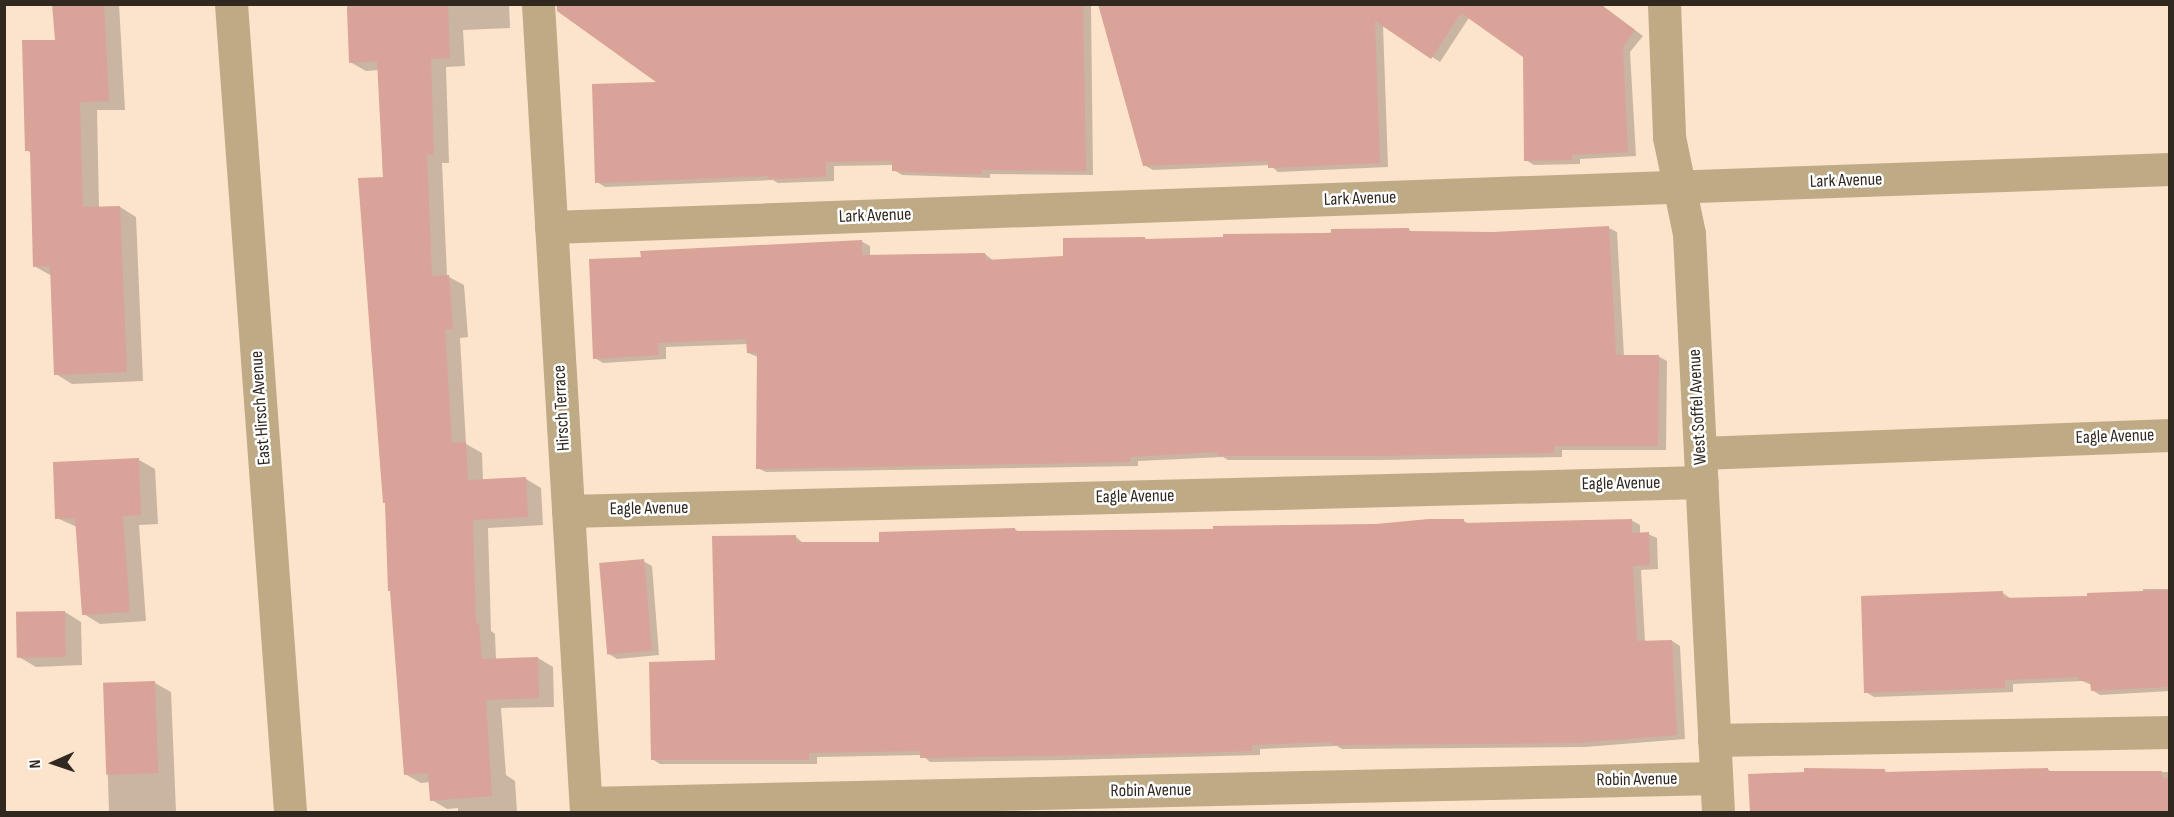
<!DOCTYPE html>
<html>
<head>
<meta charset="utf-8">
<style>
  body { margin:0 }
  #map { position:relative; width:2174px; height:817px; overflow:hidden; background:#fce3cb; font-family:"Sofia Sans Condensed",sans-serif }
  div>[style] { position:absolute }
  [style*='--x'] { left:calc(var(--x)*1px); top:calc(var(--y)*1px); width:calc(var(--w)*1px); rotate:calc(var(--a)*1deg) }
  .shadow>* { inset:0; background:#0003 }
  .building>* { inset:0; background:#d9a399; transform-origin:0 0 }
  .street>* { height:33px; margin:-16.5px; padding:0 16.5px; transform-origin:16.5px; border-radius:16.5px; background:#beaa84 }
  span { translate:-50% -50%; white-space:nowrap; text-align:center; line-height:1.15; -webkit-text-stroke:5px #fff; paint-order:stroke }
  .street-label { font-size:18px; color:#31281f }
  .frame { position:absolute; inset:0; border:6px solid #31281f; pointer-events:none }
  .north { position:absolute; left:24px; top:733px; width:60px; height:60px; -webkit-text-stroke:4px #fff; paint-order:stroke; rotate:267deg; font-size:16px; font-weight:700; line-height:24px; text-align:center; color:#31281f }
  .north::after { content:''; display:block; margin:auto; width:21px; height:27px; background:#31281f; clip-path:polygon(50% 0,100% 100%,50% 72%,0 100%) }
</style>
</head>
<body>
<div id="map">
  <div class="shadow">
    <div style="clip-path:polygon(53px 4px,119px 4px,125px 110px,97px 110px,99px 208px,120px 207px,136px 217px,143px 381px,72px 384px,56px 374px,52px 276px,34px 266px,31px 153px,27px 150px,56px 41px)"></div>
    <div style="clip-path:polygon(347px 4px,509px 4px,510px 28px,463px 30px,465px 66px,446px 67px,449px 163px,442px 163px,447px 276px,464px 285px,468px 337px,460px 338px,466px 444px,482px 453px,483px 481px,526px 479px,541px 488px,543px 525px,488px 528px,491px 631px,495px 634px,496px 660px,538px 658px,553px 667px,554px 707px,501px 708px,506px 775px,515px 781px,517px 812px,458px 812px,458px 808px,447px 809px,432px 800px,430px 782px,421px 783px,405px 774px,379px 70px,366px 71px,350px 62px)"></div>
    <div style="clip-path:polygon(1034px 4px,1091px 4px,1093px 175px,990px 174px,990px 178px,902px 175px,894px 170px,894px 165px,834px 166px,834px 181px,778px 183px,773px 180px,605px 187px,597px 182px,660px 84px)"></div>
    <div style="clip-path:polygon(1478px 4px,1440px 62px,1383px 25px,1388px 167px,1278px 172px,1270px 165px,1153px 170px,1144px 165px,1107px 30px)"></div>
    <div style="clip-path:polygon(1600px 4px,1643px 36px,1630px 52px,1636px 156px,1580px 159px,1580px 164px,1534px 165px,1526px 160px)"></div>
    <div style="clip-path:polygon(1609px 228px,1617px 232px,1624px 356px,1658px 356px,1667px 361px,1666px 450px,1562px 450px,1562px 457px,1380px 460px,1228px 460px,1223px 457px,1138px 461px,1138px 466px,766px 472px,757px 468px,758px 357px,748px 353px,748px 344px,666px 347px,666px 359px,603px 363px,595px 358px,642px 259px,861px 241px,870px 246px,870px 256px,985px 254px,994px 261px,1065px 257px,1145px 238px,1149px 241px,1408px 229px,1414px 233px,1493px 234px)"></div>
    <div style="clip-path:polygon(139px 460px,155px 469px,158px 524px,139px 525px,146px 621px,100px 624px,84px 614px,77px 527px,57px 518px)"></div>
    <div style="clip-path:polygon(1631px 520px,1640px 525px,1640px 534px,1648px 534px,1657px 538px,1658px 569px,1641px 570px,1645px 642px,1672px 641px,1680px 646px,1685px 739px,1585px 747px,1342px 749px,1337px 746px,1260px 749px,1260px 755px,1064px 760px,930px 762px,922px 755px,817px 757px,817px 764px,660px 764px,652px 759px,795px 536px,804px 544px,881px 544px,1015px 529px,1020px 533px,1215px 530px,1464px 521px,1469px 524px)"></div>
    <div style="clip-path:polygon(643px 561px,652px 566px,659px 655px,617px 659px,609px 654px)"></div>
    <div style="clip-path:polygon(2143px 589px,2170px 589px,2170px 691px,2100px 695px,2092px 690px,2092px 685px,2082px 681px,2013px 684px,2013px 692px,1874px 697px,1866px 692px,2003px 593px,2011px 599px,2089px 598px,2143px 593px)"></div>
    <div style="clip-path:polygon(65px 612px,81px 622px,82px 665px,36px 667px,19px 657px)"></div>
    <div style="clip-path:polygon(155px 683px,171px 692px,176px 812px,109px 812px,105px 684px)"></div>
    <div style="clip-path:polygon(2047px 769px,2054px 773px,2170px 772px,2170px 812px,1751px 812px,1885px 771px,1889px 773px)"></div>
  </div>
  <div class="building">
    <div style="clip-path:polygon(52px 4px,104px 4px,109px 101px,80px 102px,83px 207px,120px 206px,127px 372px,54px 375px,50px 266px,33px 267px,30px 151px,25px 151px,22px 40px,55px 40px)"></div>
    <div style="clip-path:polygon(399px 4px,448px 4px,450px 58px,431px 59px,434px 155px,427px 155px,432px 276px,449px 275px,453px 329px,445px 329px,452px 443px,466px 442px,468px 480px,526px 477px,528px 517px,473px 520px,476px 623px,479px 623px,482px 659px,538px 657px,539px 698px,486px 700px,492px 796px,430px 801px,428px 773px,404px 775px,390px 591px,388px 591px,385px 503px,383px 503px,358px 178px,383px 177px,377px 61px,349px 63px,347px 7px)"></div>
    <div style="clip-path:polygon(557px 4px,1083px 4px,1086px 171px,982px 170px,982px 174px,955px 174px,892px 171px,892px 161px,826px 162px,826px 177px,769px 179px,768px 176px,595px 183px,592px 84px,656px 82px,557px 11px)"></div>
    <div style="clip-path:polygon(1098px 4px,1600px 4px,1635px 30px,1623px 47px,1628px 152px,1572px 155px,1572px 160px,1524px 161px,1523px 57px,1461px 13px,1431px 59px,1375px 21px,1380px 163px,1268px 168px,1268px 161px,1143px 166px)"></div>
    <div style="clip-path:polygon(1609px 226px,1616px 355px,1659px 355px,1658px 446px,1554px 446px,1554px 453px,1370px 456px,1218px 456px,1218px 452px,1130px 457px,1130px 462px,756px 469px,757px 353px,747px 353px,746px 339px,658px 343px,659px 355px,593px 359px,589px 259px,641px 257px,640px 251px,862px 240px,862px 255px,985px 253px,986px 260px,1063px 256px,1063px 238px,1145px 237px,1145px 239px,1223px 237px,1223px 234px,1331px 233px,1331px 229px,1409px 228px,1409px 231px,1493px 232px)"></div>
    <div style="clip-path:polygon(139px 458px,141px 515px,123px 516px,130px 612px,82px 615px,75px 518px,55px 519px,53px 462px)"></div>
    <div style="clip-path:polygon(1429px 519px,1464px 519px,1464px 523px,1632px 519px,1632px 533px,1649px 532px,1650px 565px,1633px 566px,1637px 641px,1672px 640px,1677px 735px,1576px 743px,1332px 745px,1332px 742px,1252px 745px,1252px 751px,1197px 753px,920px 758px,920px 751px,809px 753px,809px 760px,651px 760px,649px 662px,715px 660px,712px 536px,796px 535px,796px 542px,879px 542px,879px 532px,1015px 528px,1015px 531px,1213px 529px,1213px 526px,1376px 524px)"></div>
    <div style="left:644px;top:559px;width:92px;height:45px;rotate:85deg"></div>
    <div style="clip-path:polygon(2169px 590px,2169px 687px,2091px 691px,2090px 681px,2079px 681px,2079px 677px,2005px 680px,2005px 688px,1864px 693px,1861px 596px,2003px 591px,2003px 598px,2087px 596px,2087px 593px)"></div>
    <div style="left:65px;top:611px;width:46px;height:49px;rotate:89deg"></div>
    <div style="left:155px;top:681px;width:92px;height:52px;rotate:88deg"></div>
    <div style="clip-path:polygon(1804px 768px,1885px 769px,1885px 772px,2048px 768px,2048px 771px,2162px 771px,2162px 778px,2169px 778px,2169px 813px,1750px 813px,1748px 774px,1804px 772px)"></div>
  </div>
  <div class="street">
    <div style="--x:231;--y:4;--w:810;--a:85.82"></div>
    <div style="--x:538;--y:4;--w:809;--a:86.6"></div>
    <div style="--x:1664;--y:4;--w:133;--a:87.8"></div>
    <div style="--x:1669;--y:137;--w:99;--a:78.3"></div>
    <div style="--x:1689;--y:234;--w:579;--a:87.13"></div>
    <div style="--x:551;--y:227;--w:1620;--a:-2.05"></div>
    <div style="--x:1700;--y:453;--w:470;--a:-2.2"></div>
    <div style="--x:568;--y:511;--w:1134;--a:-1.46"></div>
    <div style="--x:1714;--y:740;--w:456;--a:-1"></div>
    <div style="--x:586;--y:803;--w:1130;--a:-1.27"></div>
  </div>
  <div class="street-label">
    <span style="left:1846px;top:181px;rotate:-2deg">Lark Avenue</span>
    <span style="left:1360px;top:199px;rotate:-2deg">Lark Avenue</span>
    <span style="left:875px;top:216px;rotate:-2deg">Lark Avenue</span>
    <span style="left:1698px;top:407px;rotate:-93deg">West Soffel Avenue</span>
    <span style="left:261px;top:408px;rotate:-94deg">East Hirsch Avenue</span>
    <span style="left:562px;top:408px;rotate:-93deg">Hirsch Terrace</span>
    <span style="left:2115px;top:437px;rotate:-2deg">Eagle Avenue</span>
    <span style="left:1621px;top:484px;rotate:-1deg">Eagle Avenue</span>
    <span style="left:1135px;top:497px;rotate:-1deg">Eagle Avenue</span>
    <span style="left:649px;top:509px;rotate:-1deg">Eagle Avenue</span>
    <span style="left:1637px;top:780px;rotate:-1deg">Robin Avenue</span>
    <span style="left:1151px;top:791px;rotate:-1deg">Robin Avenue</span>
  </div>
  <div class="frame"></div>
  <div class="north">N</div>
</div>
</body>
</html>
